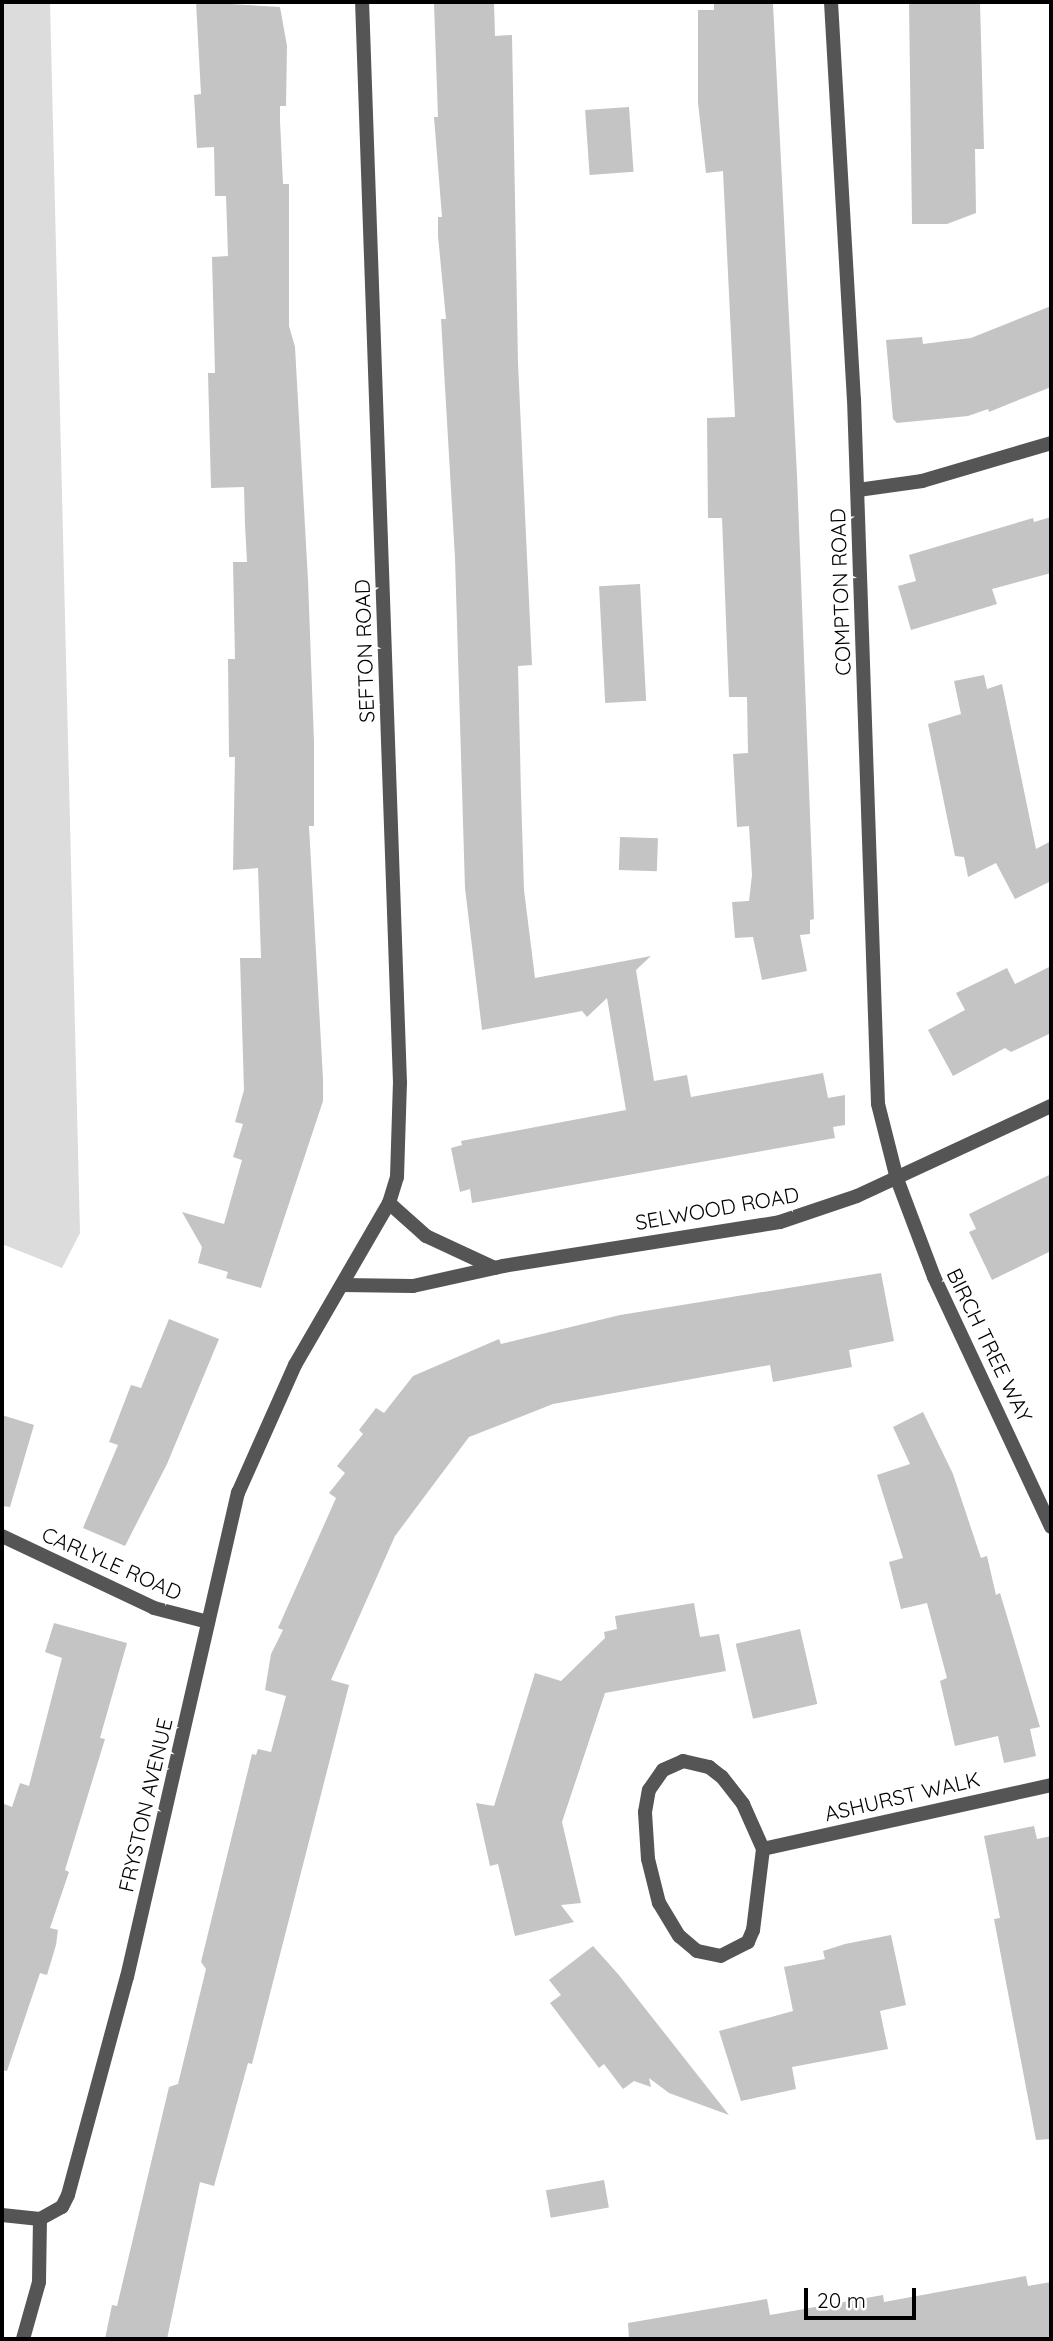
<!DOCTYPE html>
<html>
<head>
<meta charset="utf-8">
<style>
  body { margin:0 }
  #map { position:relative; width:1053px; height:2341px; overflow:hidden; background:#fff; font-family:Quicksand,sans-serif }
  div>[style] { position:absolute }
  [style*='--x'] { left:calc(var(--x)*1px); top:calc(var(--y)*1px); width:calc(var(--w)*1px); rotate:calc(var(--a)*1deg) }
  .green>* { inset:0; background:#dcdcdc }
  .building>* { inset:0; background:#c4c4c4; transform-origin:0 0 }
  .minor>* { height:14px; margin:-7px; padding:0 7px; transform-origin:7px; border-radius:7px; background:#555 }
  span { translate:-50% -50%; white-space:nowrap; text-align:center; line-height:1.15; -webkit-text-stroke:6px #fff; paint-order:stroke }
  .street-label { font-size:21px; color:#000 }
  .frame { position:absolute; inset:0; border:4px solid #000; pointer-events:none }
  .scale { position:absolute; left:804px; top:2288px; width:112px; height:32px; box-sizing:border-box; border:4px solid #000; border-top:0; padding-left:9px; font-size:21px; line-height:24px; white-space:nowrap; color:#000; -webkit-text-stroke:5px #fff; paint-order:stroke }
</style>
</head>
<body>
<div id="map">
  <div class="green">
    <div style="clip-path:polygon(2px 2px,50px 2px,80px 1233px,62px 1268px,2px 1244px)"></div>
  </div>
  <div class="building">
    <div style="clip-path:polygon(196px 2px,280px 7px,287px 46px,286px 106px,280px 106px,280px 121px,283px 184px,289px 184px,289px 326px,295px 347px,308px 580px,314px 742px,314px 826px,309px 826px,323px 1079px,323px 1101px,261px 1288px,226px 1278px,228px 1272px,198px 1263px,202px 1247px,182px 1212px,224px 1224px,242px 1160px,233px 1157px,243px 1124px,235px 1122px,244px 1090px,240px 958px,261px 958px,258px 868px,233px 870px,235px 757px,229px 757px,228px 659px,235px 659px,233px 562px,247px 562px,245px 525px,244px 487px,211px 488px,208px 373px,215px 373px,212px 257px,228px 256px,226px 196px,215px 196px,214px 147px,197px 148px,194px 95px,201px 94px)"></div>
    <div style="clip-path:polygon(438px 2px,494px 2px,495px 36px,512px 35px,518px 363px,532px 665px,518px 666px,521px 794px,524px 890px,535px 978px,651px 956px,636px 970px,654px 1081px,687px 1075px,691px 1097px,823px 1073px,828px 1098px,845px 1095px,845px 1125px,833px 1127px,835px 1138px,472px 1203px,470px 1189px,460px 1192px,451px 1148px,462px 1145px,461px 1141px,626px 1110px,607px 998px,587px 1017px,582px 1011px,482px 1030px,465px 888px,455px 558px,441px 319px,446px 319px,438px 236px,438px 217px,442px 217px,434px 117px,438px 117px,434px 4px)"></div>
    <div style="clip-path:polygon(714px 2px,773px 4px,797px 475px,814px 919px,810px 920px,810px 934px,800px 935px,807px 971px,762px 980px,753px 937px,735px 938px,732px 902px,749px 901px,752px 875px,749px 826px,737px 827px,733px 754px,748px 753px,747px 697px,729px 697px,722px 518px,708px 518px,707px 418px,735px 417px,723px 171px,706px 173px,698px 103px,698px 10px,714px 10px)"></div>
    <div style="clip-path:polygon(909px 2px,980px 2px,984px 149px,975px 149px,976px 213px,947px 224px,912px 224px)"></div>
    <div style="left:629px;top:107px;width:65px;height:44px;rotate:86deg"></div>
    <div style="clip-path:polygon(1051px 306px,1051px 387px,989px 412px,988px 409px,968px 416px,897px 423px,893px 419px,886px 340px,922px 337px,923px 344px,971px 338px)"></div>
    <div style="clip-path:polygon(1051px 517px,1051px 573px,992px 589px,997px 604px,911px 630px,898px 586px,916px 581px,909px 555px,1033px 518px,1034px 522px)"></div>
    <div style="left:640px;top:584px;width:117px;height:41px;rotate:87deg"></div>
    <div style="clip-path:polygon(984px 675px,987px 689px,1002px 684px,1036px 849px,1051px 841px,1051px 881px,1015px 899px,996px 863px,968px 877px,964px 857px,955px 856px,928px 724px,961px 714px,954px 681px)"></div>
    <div style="left:620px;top:837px;width:38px;height:33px;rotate:2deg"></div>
    <div style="clip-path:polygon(1051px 966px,1051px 1033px,1011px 1052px,1005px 1048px,953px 1076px,928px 1030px,965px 1010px,956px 993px,1007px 968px,1015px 984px)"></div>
    <div style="clip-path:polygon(1051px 1174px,1051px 1251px,992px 1280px,969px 1232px,976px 1229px,969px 1214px)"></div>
    <div style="clip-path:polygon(881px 1273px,894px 1341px,849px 1350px,852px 1367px,773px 1382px,770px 1365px,553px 1404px,469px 1437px,395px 1536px,331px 1680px,349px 1685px,252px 2064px,248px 2063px,214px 2186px,200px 2182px,167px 2339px,105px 2339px,112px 2305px,117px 2306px,169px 2087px,178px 2084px,206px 1969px,201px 1962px,252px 1754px,256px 1755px,258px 1749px,271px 1752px,286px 1696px,265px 1690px,271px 1654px,283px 1630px,278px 1628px,336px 1498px,329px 1493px,345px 1473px,337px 1466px,363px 1434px,359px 1430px,376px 1408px,384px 1413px,413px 1376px,499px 1339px,501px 1344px,620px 1315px)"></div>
    <div style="clip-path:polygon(169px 1319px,219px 1339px,167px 1464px,125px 1546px,83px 1528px,118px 1445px,109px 1442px,131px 1385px,141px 1388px)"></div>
    <div style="clip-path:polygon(923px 1412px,953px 1474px,981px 1558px,987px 1556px,996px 1595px,1000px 1593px,1040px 1727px,1030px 1729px,1036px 1756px,1004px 1763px,998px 1736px,955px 1746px,940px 1681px,947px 1678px,927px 1603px,901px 1609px,889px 1562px,903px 1558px,877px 1475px,910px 1464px,893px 1427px)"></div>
    <div style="clip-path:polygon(2px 1415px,34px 1425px,10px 1507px,2px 1506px)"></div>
    <div style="clip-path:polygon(694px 1603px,700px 1637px,719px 1634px,726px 1671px,605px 1693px,562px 1822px,581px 1903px,561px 1905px,574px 1922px,515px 1936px,498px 1864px,490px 1866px,476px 1803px,494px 1806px,535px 1673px,561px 1681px,605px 1638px,604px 1632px,617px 1629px,615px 1616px)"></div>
    <div style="clip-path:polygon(54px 1623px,127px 1643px,100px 1738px,105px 1739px,65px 1870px,69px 1872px,50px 1928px,58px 1930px,56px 1945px,47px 1975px,40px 1973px,7px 2071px,2px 2070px,2px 1803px,12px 1807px,20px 1783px,29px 1786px,62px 1658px,45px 1652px)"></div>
    <div style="left:800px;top:1629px;width:77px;height:66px;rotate:77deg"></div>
    <div style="clip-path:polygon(1034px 1826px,1037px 1839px,1051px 1836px,1051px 2139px,1036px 2140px,994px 1919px,1000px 1918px,984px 1836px)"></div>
    <div style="clip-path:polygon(891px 1935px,906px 2005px,880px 2011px,888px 2049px,792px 2067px,796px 2089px,741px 2101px,719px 2031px,793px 2011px,784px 1967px,825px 1959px,823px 1951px,845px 1944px)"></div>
    <div style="clip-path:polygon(593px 1946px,618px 1974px,729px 2115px,669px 2093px,649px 2078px,651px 2087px,634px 2081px,623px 2089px,604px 2064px,599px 2068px,550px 2003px,561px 1995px,549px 1980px)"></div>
    <div style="left:604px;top:2180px;width:28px;height:59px;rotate:80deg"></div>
    <div style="clip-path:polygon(1026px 2276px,1028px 2286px,1051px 2282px,1051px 2339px,629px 2339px,628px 2323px,767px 2299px,770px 2315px,883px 2295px,884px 2302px)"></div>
  </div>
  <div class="minor">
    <div style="--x:831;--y:2;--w:398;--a:86.7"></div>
    <div style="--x:854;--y:399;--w:705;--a:88.05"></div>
    <div style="--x:878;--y:1104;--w:77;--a:75.8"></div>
    <div style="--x:897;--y:1179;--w:105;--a:69.3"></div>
    <div style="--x:934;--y:1277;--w:276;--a:64.9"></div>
    <div style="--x:858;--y:490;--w:65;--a:-8"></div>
    <div style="--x:922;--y:481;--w:134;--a:-16.4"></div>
    <div style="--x:389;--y:1203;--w:50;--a:41.7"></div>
    <div style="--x:426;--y:1236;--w:76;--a:24.9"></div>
    <div style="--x:342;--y:1285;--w:71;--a:0.8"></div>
    <div style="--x:413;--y:1286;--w:92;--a:-12.5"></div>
    <div style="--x:503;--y:1266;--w:280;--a:-9"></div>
    <div style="--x:780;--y:1222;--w:81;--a:-18.7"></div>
    <div style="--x:857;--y:1196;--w:214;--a:-24.9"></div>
    <div style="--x:2;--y:1536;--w:168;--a:25.3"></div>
    <div style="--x:154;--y:1608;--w:56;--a:14.5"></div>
    <div style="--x:683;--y:1761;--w:27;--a:13"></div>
    <div style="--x:709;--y:1767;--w:16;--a:38"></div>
    <div style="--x:722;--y:1777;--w:34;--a:52"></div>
    <div style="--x:743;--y:1804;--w:49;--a:66"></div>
    <div style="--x:763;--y:1849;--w:82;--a:97"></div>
    <div style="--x:753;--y:1930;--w:13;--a:113"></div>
    <div style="--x:748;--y:1942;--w:30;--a:153"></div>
    <div style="--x:721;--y:1956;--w:25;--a:-168"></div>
    <div style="--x:697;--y:1951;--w:23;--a:-140"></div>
    <div style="--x:679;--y:1936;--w:39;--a:-121"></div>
    <div style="--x:659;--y:1903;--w:45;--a:-104"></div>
    <div style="--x:648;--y:1859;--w:47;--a:-93.7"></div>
    <div style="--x:645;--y:1812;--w:22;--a:-80"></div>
    <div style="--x:649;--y:1790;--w:24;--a:-55"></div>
    <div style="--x:663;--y:1770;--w:22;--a:-24"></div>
    <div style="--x:763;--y:1849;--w:295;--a:-12.5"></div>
    <div style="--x:2;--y:2215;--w:38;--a:6"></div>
    <div style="--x:40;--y:2219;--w:25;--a:-29"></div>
    <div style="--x:62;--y:2207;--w:13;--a:-63"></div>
    <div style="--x:68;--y:2195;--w:226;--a:-74.9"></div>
    <div style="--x:127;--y:1977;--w:497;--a:-77.1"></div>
    <div style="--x:238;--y:1493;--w:140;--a:-66"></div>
    <div style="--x:295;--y:1365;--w:187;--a:-59.9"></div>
    <div style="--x:389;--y:1203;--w:27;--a:-73"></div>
    <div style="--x:397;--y:1177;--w:94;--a:-88.2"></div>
    <div style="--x:400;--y:1083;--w:1082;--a:-92.01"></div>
    <div style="--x:23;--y:2339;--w:59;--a:-74.3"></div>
    <div style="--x:39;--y:2282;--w:63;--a:-89.1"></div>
  </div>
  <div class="street-label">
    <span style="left:840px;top:592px;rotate:-92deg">COMPTON ROAD</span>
    <span style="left:364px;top:651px;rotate:-92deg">SEFTON ROAD</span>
    <span style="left:717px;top:1208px;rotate:-10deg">SELWOOD ROAD</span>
    <span style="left:990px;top:1345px;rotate:64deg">BIRCH TREE WAY</span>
    <span style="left:112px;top:1563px;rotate:24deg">CARLYLE ROAD</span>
    <span style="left:902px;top:1796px;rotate:-13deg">ASHURST WALK</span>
    <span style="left:145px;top:1805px;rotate:-77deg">FRYSTON AVENUE</span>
  </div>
  <div class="frame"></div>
  <div class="scale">20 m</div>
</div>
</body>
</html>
